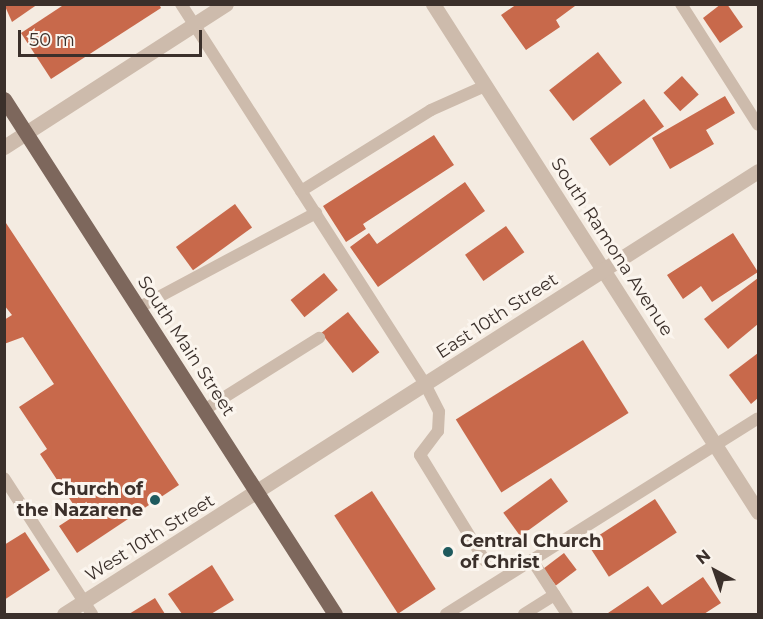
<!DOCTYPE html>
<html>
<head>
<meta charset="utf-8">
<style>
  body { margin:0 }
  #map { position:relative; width:763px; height:619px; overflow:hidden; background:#f4ebe1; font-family:Montserrat,sans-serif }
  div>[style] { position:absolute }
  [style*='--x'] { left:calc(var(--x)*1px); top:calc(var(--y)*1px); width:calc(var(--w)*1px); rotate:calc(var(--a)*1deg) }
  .building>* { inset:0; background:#c8694b; transform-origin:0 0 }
  .lane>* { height:12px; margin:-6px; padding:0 6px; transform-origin:6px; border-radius:6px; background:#cdbbac }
  .street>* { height:15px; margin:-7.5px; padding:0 7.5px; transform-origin:7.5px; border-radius:7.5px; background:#cdbbac }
  .primary>* { height:15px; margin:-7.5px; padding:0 7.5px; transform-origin:7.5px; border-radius:7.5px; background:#7d675c }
  .dots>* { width:16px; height:16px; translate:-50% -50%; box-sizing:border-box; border:3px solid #fbf5ee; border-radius:50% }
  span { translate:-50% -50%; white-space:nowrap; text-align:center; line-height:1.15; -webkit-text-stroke:6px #fbf5ee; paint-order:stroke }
  .street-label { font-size:18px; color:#3b302b }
  .poi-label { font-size:18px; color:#3b302b; font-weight:700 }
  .right { translate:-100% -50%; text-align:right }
  .left { translate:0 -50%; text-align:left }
  .frame { position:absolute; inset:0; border:6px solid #3b302b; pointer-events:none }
  .north { position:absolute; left:685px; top:541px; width:60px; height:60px; -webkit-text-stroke:4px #fbf5ee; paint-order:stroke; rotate:320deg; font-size:16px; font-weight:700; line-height:24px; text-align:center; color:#3b302b }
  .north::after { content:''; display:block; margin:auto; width:21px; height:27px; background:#3b302b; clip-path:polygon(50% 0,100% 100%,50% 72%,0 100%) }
  .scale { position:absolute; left:18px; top:30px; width:184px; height:27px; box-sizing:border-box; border:3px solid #3b302b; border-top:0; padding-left:8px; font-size:18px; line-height:21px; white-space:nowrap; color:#3b302b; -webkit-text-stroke:4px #fbf5ee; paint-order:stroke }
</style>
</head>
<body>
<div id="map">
  <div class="building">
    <div style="clip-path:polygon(4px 4px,38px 4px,12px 22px)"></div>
    <div style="clip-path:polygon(65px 4px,159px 4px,161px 8px,51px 79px,21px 33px)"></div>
    <div style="clip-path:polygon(517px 4px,574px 4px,575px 6px,556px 20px,560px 27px,526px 50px,501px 15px)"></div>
    <div style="clip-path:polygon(721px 4px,727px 4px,743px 27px,720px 43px,703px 18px)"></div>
    <div style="left:598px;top:52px;width:39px;height:62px;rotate:52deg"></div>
    <div style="left:682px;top:76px;width:25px;height:25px;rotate:48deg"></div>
    <div style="clip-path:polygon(725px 96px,735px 113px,706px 130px,714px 144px,670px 169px,652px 138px)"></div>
    <div style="left:644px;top:99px;width:34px;height:67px;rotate:54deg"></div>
    <div style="clip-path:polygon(434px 135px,454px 165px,363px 224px,366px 229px,346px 242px,323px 206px)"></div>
    <div style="clip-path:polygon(465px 182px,485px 211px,378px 287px,350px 247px,369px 233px,377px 244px)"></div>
    <div style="left:235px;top:204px;width:29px;height:73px;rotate:54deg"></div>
    <div style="clip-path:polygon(4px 220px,179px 485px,77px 553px,59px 526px,79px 513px,40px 454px,47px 449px,19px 407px,54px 384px,23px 337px,4px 344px,4px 320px,12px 315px,4px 305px)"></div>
    <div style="left:506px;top:226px;width:32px;height:50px;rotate:55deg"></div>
    <div style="clip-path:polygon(733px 233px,758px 272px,712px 302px,701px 286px,683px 299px,667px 275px)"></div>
    <div style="left:324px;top:273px;width:22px;height:43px;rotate:51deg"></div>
    <div style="clip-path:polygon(758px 278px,758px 324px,728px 349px,704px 319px)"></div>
    <div style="left:348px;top:312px;width:51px;height:34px;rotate:52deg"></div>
    <div style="left:583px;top:340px;width:86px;height:150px;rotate:58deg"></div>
    <div style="clip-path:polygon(758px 353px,758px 398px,751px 404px,729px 375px)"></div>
    <div style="left:551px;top:478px;width:29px;height:59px;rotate:54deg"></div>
    <div style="left:372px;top:491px;width:117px;height:45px;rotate:57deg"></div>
    <div style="left:655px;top:499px;width:40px;height:81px;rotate:57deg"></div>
    <div style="clip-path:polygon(25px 532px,50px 570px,4px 600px,4px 545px)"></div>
    <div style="left:564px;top:553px;width:21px;height:26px;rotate:53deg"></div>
    <div style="clip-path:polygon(212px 565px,234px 600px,211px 614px,182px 614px,168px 594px)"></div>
    <div style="clip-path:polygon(703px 577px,721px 603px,704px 614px,608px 613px,648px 586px,662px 605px)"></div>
    <div style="clip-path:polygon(155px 598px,165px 614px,129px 614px)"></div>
  </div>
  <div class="lane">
    <div style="--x:181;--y:4;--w:454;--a:57.3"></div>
    <div style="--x:426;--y:386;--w:29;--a:63"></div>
    <div style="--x:439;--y:412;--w:19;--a:93"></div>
    <div style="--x:438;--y:431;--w:30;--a:127"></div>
    <div style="--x:420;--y:455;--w:124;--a:58.5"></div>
    <div style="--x:681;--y:4;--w:143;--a:57.5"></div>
    <div style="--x:301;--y:191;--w:153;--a:-31.9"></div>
    <div style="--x:431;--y:110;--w:59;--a:-24"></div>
    <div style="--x:138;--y:308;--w:202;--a:-28.1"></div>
    <div style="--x:204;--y:410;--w:136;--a:-32.1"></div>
    <div style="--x:4;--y:478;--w:162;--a:57.1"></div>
    <div style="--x:532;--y:560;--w:64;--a:57.1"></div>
    <div style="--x:446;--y:614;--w:368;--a:-32.1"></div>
    <div style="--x:524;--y:614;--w:36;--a:-32"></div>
  </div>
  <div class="street">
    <div style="--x:433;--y:4;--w:603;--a:57.39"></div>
    <div style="--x:4;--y:147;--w:264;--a:-32.8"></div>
    <div style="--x:64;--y:614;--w:823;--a:-32.55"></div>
  </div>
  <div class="primary">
    <div style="--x:4;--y:99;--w:612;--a:57.27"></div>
  </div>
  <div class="dots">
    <div style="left:155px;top:500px;background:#1f5a5e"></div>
    <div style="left:448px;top:552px;background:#1f5a5e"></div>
  </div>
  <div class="street-label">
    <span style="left:612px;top:247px;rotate:57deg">South Ramona Avenue</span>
    <span style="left:497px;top:316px;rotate:-33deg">East 10th Street</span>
    <span style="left:186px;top:346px;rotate:57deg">South Main Street</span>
    <span style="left:150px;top:538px;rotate:-32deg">West 10th Street</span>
  </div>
  <div class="poi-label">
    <span class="right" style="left:143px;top:500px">Church of<br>the Nazarene</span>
    <span class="left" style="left:460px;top:552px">Central Church<br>of Christ</span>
  </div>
  <div class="frame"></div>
  <div class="north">N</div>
  <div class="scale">50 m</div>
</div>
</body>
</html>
